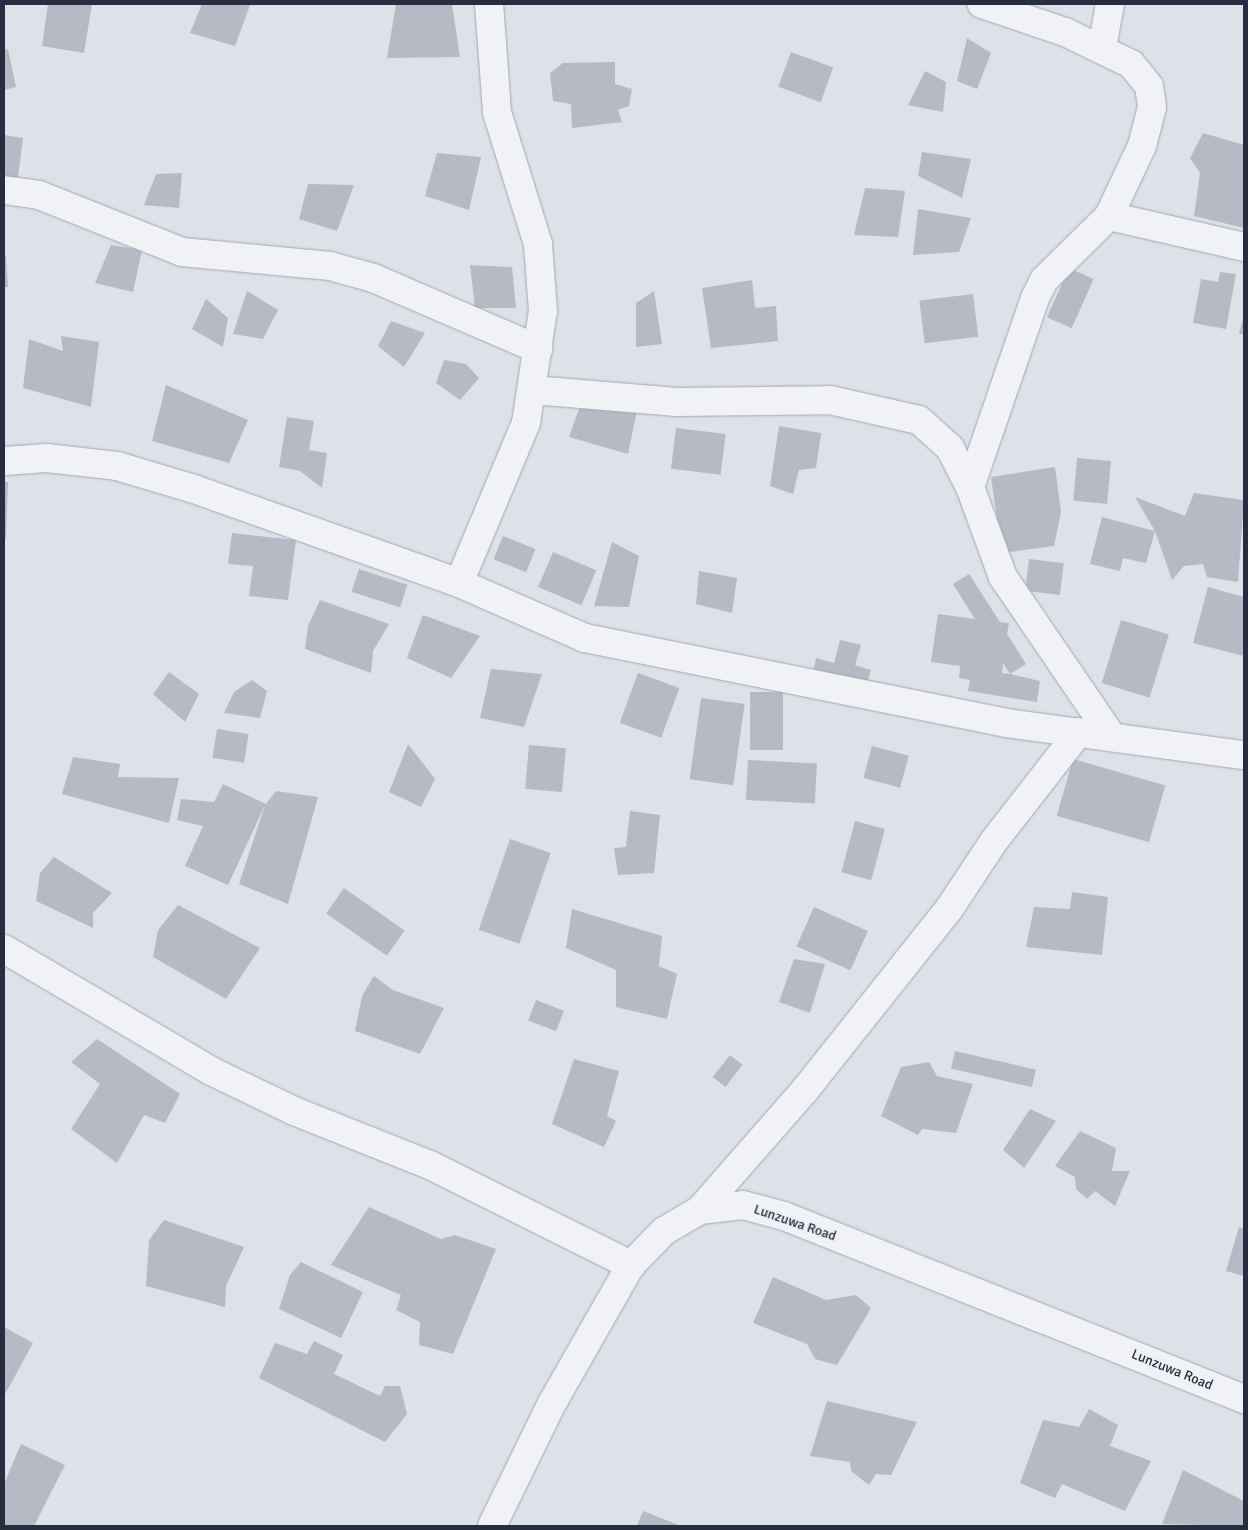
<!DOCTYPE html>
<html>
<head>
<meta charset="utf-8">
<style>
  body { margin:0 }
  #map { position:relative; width:1248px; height:1530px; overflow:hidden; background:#dee1e8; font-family:Signika,sans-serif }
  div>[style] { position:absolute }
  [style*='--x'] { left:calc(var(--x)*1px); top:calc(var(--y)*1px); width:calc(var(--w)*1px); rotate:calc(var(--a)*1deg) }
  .building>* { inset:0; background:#b6bac5; transform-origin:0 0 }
  .roads { filter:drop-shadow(0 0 1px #a3a8b2) drop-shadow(0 0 1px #a3a8b2) }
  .minor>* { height:28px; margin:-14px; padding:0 14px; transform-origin:14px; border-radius:14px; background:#f1f2f6 }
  span { translate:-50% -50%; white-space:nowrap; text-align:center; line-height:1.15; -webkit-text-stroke:5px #eef0f6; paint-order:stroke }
  .street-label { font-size:14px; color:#272e3f }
  .frame { position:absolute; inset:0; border:5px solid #272e3f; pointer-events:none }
</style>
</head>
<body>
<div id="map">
  <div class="building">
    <div style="clip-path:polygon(48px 4px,92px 4px,84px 53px,42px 46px)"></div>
    <div style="clip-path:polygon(202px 4px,250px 5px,235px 46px,190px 33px)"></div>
    <div style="clip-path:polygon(396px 4px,452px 4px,460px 57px,387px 58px)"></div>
    <div style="clip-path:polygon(967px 38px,991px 53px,977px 89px,957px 81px)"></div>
    <div style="clip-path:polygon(8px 49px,16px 87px,4px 90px,4px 50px)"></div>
    <div style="left:791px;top:52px;width:45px;height:37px;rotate:20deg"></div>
    <div style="clip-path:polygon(615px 62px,615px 84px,632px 89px,629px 106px,618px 110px,622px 122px,572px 128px,571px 104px,553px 101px,550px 73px,563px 63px)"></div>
    <div style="clip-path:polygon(925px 71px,946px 82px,943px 112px,908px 105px)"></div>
    <div style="clip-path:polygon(1203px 133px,1244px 145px,1244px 228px,1194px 216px,1200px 173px,1190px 158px)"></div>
    <div style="clip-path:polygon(4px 135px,23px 138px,18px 177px,4px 177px)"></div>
    <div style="clip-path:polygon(922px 152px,971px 159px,962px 198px,918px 176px)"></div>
    <div style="clip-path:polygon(437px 153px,481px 157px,469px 210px,425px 196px)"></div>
    <div style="clip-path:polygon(182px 173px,179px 208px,144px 205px,156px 174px)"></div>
    <div style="clip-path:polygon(308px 184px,354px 185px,337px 231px,299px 219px)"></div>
    <div style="clip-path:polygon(865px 188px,905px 191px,898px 237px,854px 235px)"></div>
    <div style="clip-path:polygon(918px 209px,971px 218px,959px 252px,913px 255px)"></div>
    <div style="clip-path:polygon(111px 245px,142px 250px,133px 292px,95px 283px)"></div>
    <div style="clip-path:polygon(4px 256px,6px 256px,8px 287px,4px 287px)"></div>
    <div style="clip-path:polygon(470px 265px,512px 267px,516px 308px,475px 308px)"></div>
    <div style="left:1069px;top:268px;width:27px;height:54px;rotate:24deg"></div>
    <div style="clip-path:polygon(1220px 272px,1236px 274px,1226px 329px,1193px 323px,1201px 279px,1218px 282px)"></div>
    <div style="clip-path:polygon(752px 280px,755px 308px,776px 306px,778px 341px,711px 348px,702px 288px)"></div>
    <div style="clip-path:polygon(247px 291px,278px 310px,263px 339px,233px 334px)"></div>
    <div style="clip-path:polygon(654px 291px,662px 344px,636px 347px,636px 303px)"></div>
    <div style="left:973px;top:294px;width:43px;height:54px;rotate:83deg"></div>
    <div style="clip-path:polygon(206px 299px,228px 318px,223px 347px,192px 329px)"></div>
    <div style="clip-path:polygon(1244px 315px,1244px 334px,1239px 334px)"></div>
    <div style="clip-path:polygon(391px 321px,425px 333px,404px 367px,378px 346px)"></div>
    <div style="clip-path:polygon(61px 336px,99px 342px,91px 407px,23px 388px,29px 339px,63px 351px)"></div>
    <div style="clip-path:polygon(444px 360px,466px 364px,479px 378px,460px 400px,436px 383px)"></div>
    <div style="clip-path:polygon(166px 385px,248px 420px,229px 463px,152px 441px)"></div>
    <div style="clip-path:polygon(582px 400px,638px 406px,628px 454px,569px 437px)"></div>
    <div style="clip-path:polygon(287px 417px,314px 421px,309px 450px,327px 453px,322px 488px,300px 471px,279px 467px)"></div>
    <div style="clip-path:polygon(779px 426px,821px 433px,816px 468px,799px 470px,793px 494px,770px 486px)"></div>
    <div style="left:676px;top:428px;width:50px;height:41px;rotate:7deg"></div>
    <div style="left:1077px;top:458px;width:34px;height:43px;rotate:5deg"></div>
    <div style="clip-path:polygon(1055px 467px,1061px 512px,1054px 546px,1002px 553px,991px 477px)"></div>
    <div style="clip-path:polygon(4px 482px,8px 482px,6px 539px,4px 539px)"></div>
    <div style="clip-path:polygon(1194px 493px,1244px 500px,1238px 582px,1207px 577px,1203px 564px,1184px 566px,1172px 580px,1155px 531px,1135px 497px,1185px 516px)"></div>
    <div style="clip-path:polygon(1102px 517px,1155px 531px,1146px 563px,1123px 558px,1120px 571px,1090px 564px)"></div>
    <div style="clip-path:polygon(232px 533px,296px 540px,288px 600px,249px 596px,253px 566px,228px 564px)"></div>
    <div style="left:503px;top:536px;width:35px;height:25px;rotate:22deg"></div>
    <div style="clip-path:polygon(612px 542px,639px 556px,629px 607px,594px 606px)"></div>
    <div style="left:553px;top:552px;width:47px;height:38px;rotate:23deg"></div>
    <div style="left:1029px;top:559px;width:35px;height:32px;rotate:7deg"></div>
    <div style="left:359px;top:569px;width:51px;height:24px;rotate:18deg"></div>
    <div style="clip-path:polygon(699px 571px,737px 578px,732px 613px,696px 604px)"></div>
    <div style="clip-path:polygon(evenodd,969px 574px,1000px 622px,1009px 623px,1007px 634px,1026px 664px,1010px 674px,1040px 681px,1037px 702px,968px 691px,970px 680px,959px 678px,960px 666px,931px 662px,938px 614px,975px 619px,953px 584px,969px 574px,1003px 663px,1010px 674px,1002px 673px,1003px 663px)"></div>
    <div style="clip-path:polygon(1208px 587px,1244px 597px,1244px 656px,1193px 643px)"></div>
    <div style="clip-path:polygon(320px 600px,389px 624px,373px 651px,371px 673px,305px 649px,308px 626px)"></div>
    <div style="clip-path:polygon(423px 615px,480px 636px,451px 678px,407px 658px)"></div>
    <div style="left:1121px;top:620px;width:50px;height:66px;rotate:17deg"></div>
    <div style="clip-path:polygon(840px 640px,861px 645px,855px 665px,871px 670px,867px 683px,814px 669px,816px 658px,834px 663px)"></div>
    <div style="clip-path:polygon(491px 669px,542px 674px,524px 727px,480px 718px)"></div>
    <div style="clip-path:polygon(169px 672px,199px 694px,185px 722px,153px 694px)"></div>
    <div style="left:638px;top:673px;width:44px;height:53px;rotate:20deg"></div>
    <div style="clip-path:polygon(252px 680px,267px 691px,260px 718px,224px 713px,234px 692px)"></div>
    <div style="left:750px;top:692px;width:33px;height:58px"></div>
    <div style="left:701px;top:698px;width:44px;height:82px;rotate:8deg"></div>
    <div style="left:217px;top:729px;width:32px;height:29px;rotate:9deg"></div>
    <div style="clip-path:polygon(408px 744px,435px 779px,421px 807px,389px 792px)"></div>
    <div style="left:529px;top:745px;width:37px;height:44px;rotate:5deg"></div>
    <div style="left:872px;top:746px;width:38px;height:33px;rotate:15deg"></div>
    <div style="clip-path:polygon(73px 757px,120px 764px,118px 777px,179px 778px,169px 823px,62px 794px)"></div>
    <div style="left:1073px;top:759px;width:96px;height:59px;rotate:16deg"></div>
    <div style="left:748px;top:760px;width:69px;height:40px;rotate:3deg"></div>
    <div style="clip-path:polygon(223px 784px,266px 804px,276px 791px,318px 797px,288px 904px,239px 884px,265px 805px,228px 885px,185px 866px,203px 826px,177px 820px,181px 799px,214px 802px)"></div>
    <div style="clip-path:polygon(630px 811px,660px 815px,654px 873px,618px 875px,614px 848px,626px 847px)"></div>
    <div style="left:855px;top:821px;width:31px;height:53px;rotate:15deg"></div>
    <div style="left:510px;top:839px;width:43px;height:96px;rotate:19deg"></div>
    <div style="clip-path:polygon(54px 857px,112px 893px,93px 913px,93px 928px,36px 901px,40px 873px)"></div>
    <div style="left:344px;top:888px;width:74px;height:31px;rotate:35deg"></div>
    <div style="clip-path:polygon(1072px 892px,1108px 897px,1102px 955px,1026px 947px,1034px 907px,1070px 909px)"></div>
    <div style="clip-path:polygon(178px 905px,260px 948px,226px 999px,153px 957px,158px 930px)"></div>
    <div style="left:814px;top:907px;width:59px;height:43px;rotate:24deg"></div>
    <div style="clip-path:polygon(572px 909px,662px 936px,659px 966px,677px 974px,667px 1019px,616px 1007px,616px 970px,566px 948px)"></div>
    <div style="clip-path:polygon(794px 959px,825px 964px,810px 1013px,779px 1002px)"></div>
    <div style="clip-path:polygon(374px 976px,393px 990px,444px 1008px,420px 1054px,355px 1031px,362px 996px)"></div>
    <div style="left:536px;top:1000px;width:30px;height:22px;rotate:21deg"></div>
    <div style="clip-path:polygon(97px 1039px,180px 1094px,165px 1123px,144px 1115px,117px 1163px,71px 1129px,100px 1084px,71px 1062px)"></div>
    <div style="left:955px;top:1051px;width:83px;height:18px;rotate:13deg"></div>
    <div style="left:730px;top:1055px;width:16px;height:28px;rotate:38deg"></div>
    <div style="clip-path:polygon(574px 1059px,619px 1071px,607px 1116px,616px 1121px,604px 1147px,552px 1124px)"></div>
    <div style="clip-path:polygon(929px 1062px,937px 1076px,973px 1084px,956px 1133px,922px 1129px,918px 1135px,881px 1116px,901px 1067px)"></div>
    <div style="clip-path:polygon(1030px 1109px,1056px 1121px,1024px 1168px,1003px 1150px)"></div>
    <div style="clip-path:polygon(1080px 1131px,1116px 1148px,1112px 1171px,1130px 1171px,1115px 1206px,1095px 1191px,1087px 1199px,1076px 1189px,1075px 1177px,1055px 1166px)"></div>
    <div style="clip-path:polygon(369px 1207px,441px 1239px,455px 1235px,496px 1249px,453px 1354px,419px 1345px,420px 1322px,396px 1310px,401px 1295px,331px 1265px)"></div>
    <div style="clip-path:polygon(164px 1220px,244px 1247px,226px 1286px,225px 1307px,146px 1286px,149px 1240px)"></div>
    <div style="clip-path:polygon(1239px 1227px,1244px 1229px,1244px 1276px,1226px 1271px)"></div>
    <div style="clip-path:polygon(301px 1262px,363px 1292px,341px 1338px,279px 1309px,290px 1275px)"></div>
    <div style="clip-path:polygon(773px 1277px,826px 1300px,856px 1295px,871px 1308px,837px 1365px,815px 1359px,807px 1344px,753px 1323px)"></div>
    <div style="clip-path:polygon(4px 1327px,33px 1343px,4px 1396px)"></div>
    <div style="clip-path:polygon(314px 1341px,343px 1355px,334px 1374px,380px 1396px,385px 1386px,400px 1386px,407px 1414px,385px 1442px,259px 1378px,275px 1343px,307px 1354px)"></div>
    <div style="clip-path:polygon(827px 1401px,917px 1422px,891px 1475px,876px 1474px,869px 1485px,851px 1471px,850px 1462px,810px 1456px)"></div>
    <div style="clip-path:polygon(1089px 1409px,1118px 1425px,1110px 1446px,1151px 1461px,1125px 1511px,1062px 1484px,1055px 1498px,1020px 1483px,1043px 1420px,1079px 1427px)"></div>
    <div style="clip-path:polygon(21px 1444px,65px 1465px,34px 1526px,4px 1526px,4px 1484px)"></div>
    <div style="clip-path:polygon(1183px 1470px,1244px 1501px,1244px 1526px,1162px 1524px)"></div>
    <div style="clip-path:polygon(643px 1511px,681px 1526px,637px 1526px)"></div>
  </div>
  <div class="roads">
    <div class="minor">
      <div style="--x:1102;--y:48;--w:45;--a:-79.7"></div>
      <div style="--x:4;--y:190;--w:35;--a:8"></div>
      <div style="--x:39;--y:195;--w:154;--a:21.7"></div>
      <div style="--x:182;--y:252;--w:149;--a:5.4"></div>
      <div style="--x:330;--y:266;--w:45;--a:15.6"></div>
      <div style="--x:373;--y:278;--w:180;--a:23.3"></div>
      <div style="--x:1109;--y:216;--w:139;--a:12.9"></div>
      <div style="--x:533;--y:390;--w:144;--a:4.8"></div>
      <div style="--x:677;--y:402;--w:153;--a:-0.7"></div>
      <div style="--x:830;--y:400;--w:91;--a:12.7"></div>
      <div style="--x:919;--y:420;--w:42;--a:42.1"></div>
      <div style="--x:950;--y:448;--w:44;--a:62.9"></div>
      <div style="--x:970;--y:487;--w:96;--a:69.9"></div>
      <div style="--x:1003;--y:577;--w:194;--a:55.7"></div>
      <div style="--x:4;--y:461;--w:43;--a:-4"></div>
      <div style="--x:47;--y:458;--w:70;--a:6.5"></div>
      <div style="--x:117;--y:466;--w:80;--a:16.6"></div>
      <div style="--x:194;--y:489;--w:281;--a:19.5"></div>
      <div style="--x:459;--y:583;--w:137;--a:23.6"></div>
      <div style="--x:585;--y:638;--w:429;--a:11.4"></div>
      <div style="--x:1006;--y:723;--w:240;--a:7.7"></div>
      <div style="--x:970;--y:487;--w:200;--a:-71"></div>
      <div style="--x:1035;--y:298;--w:20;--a:-63"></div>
      <div style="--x:1044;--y:280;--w:91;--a:-44.6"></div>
      <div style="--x:1109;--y:216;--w:77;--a:-64.8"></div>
      <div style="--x:1142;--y:146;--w:40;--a:-75.6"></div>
      <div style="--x:1152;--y:107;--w:21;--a:-98"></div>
      <div style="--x:1149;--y:86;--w:28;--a:-129"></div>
      <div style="--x:1131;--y:64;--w:73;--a:-154.1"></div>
      <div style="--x:1065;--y:32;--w:88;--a:-161.4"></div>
      <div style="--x:459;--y:583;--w:173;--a:-67.3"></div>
      <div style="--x:526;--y:423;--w:113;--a:-81.4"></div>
      <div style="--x:543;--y:311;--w:67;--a:-94.3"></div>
      <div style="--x:538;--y:244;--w:138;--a:-107.3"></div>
      <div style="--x:497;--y:112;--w:108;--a:-94.2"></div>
      <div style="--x:4;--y:949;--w:240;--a:30.5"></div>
      <div style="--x:211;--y:1071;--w:92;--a:25.7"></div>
      <div style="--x:294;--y:1111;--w:146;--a:21.7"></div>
      <div style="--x:430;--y:1165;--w:225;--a:26.5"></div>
      <div style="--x:700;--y:1210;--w:159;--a:-48.8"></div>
      <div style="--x:805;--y:1090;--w:231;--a:-51.5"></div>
      <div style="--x:949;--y:909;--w:82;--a:-56.5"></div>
      <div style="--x:994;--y:841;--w:138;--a:-52.1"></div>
      <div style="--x:492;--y:1526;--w:135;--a:-64"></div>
      <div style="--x:551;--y:1405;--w:161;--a:-60.3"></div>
      <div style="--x:631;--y:1265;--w:47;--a:-45.9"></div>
      <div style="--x:664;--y:1231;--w:42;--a:-30.3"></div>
      <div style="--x:700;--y:1210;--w:43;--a:-6.6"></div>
      <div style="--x:743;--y:1205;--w:42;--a:15"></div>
      <div style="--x:784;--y:1216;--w:495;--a:21.7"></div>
    </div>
  </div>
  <div class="street-label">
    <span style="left:795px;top:1223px;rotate:19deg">Lunzuwa Road</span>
    <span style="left:1172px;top:1370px;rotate:22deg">Lunzuwa Road</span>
  </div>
  <div class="frame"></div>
</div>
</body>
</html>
